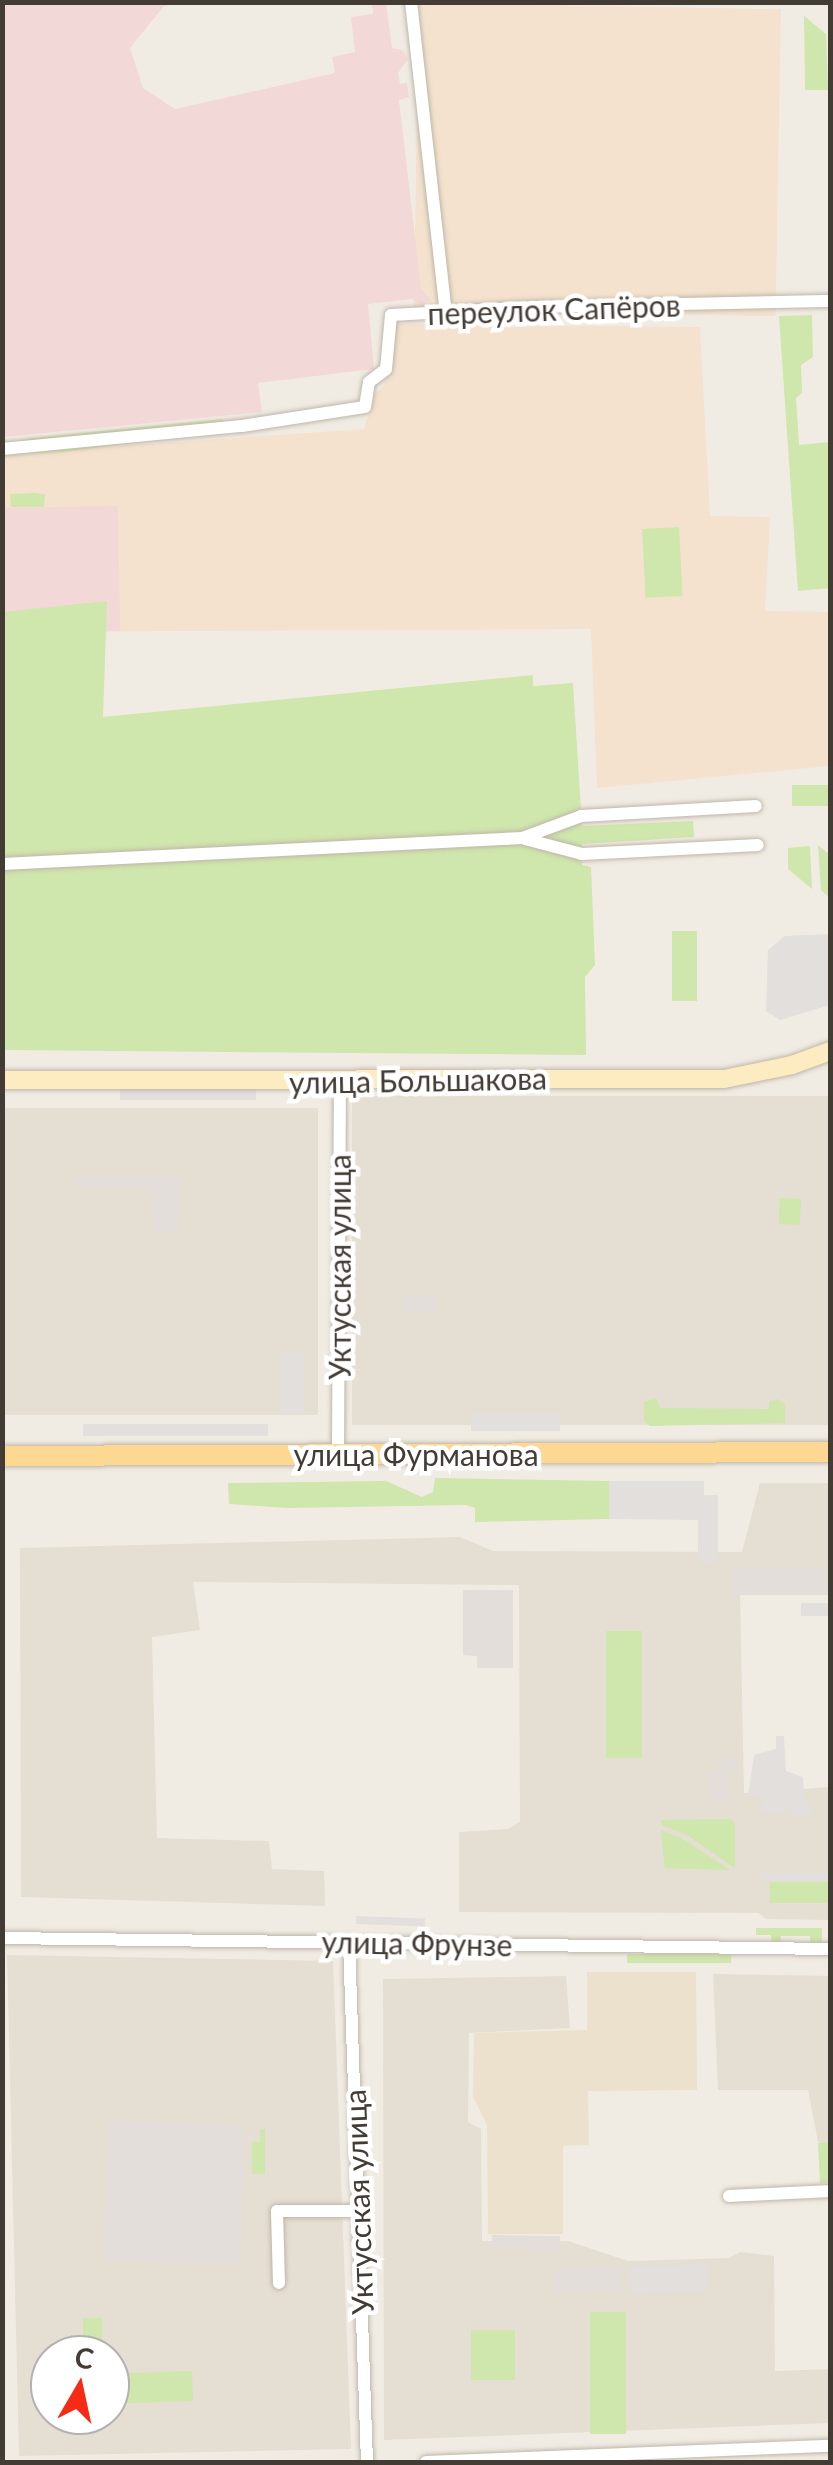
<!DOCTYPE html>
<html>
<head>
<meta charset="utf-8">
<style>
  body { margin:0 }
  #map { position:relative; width:833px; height:2465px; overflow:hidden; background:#f1ece3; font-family:Lato,sans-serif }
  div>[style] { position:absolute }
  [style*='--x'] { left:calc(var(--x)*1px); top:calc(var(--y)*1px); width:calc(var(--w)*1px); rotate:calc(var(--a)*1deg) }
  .residential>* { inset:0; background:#e5ded2; transform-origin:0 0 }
  .commercial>* { inset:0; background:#f4e2ce; transform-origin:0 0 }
  .industrial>* { inset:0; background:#e3ded9; transform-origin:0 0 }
  .education>* { inset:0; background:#ebe1cd }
  .medical>* { inset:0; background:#f2d9d7; transform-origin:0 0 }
  .green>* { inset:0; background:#cfe6ac; transform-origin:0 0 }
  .parking>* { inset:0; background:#e2dfdc; transform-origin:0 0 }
  .roads { filter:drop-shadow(0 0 2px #bfb6a9) drop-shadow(0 0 2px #bfb6a9) }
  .street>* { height:12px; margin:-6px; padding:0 6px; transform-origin:6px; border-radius:6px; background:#fff }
  .secondary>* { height:18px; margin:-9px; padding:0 9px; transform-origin:9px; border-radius:9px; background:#fdebc1 }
  .primary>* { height:20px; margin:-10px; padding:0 10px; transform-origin:10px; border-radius:10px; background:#fcd892 }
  span { translate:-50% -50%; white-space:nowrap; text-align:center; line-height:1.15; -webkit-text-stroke:9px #fff; paint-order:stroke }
  .street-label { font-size:30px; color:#433c34 }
  .frame { position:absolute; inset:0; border:5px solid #433c34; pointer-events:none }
  .north { position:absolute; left:30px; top:2335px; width:100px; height:100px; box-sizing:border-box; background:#fff; border:2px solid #b4b1ae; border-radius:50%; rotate:9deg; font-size:28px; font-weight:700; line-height:40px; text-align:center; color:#433c34 }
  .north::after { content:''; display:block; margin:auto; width:35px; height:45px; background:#f62b16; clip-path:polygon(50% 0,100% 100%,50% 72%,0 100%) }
</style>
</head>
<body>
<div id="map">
  <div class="residential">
    <div style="left:830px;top:1096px;width:329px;height:478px;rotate:90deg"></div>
    <div style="left:3px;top:1108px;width:315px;height:307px"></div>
    <div style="clip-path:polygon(760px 1483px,830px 1483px,830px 1591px,740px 1593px,744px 1793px,830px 1787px,830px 1920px,766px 1919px,758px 1913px,459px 1912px,459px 1832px,508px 1829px,520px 1822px,519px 1585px,193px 1582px,200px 1630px,152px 1637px,157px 1838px,269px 1841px,272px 1869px,324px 1871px,325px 1906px,21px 1897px,20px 1548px,460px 1537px,493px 1551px,742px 1552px)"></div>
    <div style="clip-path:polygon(evenodd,7px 1955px,333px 1961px,351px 2449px,19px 2456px,7px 1955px,50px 2355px,110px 2355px,110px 2415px,50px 2415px,50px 2355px)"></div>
    <div style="clip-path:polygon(713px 1974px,830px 1976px,830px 2146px,818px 2142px,808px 2090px,718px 2090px)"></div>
    <div style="clip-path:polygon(566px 1976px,570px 2028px,469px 2033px,468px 2122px,481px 2129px,482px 2241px,568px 2241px,628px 2261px,729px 2258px,740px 2252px,774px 2256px,775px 2371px,830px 2369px,830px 2423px,384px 2440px,383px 1979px)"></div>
  </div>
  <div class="commercial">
    <div style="left:419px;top:3px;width:362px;height:307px;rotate:1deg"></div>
    <div style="clip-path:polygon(396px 324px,700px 327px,710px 516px,770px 517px,765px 611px,830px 612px,830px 766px,597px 788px,591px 629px,3px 632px,2px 454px,364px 429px,375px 394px,384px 386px)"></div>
  </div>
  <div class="industrial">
    <div style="clip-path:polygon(75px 1176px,181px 1177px,178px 1231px,154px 1232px,152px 1187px,75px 1187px)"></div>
    <div style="left:404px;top:1296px;width:32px;height:16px"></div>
    <div style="left:830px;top:1569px;width:26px;height:98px;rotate:90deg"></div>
    <div style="clip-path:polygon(463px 1590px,513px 1590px,513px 1668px,477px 1668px,477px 1656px,463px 1655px)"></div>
    <div style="clip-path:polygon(738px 1758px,739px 1771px,727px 1772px,730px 1802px,711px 1803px,709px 1772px,720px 1771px,719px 1759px)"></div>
    <div style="left:109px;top:2121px;width:136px;height:139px;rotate:2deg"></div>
    <div style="left:492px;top:2235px;width:68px;height:14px;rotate:1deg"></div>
    <div style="left:621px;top:2267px;width:23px;height:68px;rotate:88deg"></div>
  </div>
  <div class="education">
    <div style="clip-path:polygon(587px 1972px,696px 1972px,697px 2090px,588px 2091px,589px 2145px,563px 2146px,563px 2234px,488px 2234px,487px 2125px,473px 2097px,474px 2033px,587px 2030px)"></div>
  </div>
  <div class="medical">
    <div style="clip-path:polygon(3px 2px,180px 3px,164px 6px,130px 48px,143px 88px,175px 109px,335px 73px,332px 57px,355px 52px,351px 17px,373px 14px,372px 4px,386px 3px,392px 48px,402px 50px,408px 59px,398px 73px,400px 84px,407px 83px,409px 97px,399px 100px,421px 288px,430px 299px,423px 306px,412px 299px,368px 304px,374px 369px,258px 383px,262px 412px,3px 437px)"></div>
    <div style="left:118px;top:506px;width:125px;height:116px;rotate:89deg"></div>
  </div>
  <div class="green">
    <div style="clip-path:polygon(804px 16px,826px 34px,828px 90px,805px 90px)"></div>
    <div style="clip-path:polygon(812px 315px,813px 357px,801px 365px,802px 393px,796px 398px,799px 445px,830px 442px,830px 588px,798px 591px,779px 316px)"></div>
    <div style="clip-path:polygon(223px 419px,223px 431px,63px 452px,12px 454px,13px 443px,31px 438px)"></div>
    <div style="clip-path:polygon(34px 493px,45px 494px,44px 507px,11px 507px,10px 494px)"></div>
    <div style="left:679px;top:527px;width:69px;height:37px;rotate:87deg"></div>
    <div style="clip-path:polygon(107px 601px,103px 717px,533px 675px,533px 686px,573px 683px,582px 826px,693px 821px,694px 837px,582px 844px,582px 865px,591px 867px,595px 965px,585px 977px,586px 1055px,3px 1050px,3px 612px)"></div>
    <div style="left:830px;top:785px;width:21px;height:38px;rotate:90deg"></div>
    <div style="clip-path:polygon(818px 845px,830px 855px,830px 898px,821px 890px)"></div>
    <div style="clip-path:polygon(810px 846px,812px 889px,788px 869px,788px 848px)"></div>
    <div style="left:672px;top:931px;width:25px;height:70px"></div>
    <div style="left:780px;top:1198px;width:21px;height:26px;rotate:3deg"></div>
    <div style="clip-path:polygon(656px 1398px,660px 1408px,769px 1409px,769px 1402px,777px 1399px,785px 1404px,785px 1423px,650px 1426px,644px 1421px,644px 1402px)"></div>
    <div style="clip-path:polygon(435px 1478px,609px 1481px,609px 1519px,475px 1522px,475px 1508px,466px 1505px,287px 1508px,229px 1504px,228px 1483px,386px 1481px,422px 1497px,433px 1492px)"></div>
    <div style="left:606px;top:1631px;width:36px;height:127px"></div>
    <div style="clip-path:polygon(730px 1819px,735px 1823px,735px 1868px,687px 1835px,662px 1825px,661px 1820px)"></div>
    <div style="clip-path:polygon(661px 1830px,683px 1839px,730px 1870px,665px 1868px)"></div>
    <div style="left:770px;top:1882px;width:59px;height:21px"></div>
    <div style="clip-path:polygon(756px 1928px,822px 1928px,822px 1944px,810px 1944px,810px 1936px,781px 1936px,781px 1943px,772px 1943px,771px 1935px,756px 1935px)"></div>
    <div style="left:627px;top:1954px;width:104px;height:9px"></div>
    <div style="clip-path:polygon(260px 2129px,265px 2129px,265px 2174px,252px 2174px,252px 2142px,260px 2142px)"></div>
    <div style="clip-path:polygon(830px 2142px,830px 2182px,820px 2183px,818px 2143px)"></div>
    <div style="left:590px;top:2312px;width:36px;height:122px"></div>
    <div style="left:83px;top:2318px;width:19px;height:37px"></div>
    <div style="left:471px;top:2330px;width:44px;height:50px"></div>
    <div style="left:192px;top:2371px;width:30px;height:82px;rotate:88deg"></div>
  </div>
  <div class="parking">
    <div style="clip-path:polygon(830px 934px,830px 1005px,780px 1020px,766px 1011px,768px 950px,785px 936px)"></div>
    <div style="left:120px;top:1086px;width:136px;height:14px"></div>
    <div style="left:280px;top:1353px;width:23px;height:59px"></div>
    <div style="left:471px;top:1414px;width:89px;height:17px"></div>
    <div style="left:268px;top:1424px;width:12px;height:185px;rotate:90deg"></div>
    <div style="clip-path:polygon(609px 1481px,704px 1481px,704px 1495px,718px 1495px,718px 1562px,698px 1562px,698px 1520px,609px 1519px)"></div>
    <div style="left:801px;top:1603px;width:29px;height:13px"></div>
    <div style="clip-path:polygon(776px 1736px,784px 1736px,786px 1771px,803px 1777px,804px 1802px,811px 1805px,811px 1816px,791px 1815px,790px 1805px,784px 1806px,784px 1813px,762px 1813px,761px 1797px,748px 1796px,754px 1755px,776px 1749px)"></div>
    <div style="left:761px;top:1873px;width:67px;height:8px"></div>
    <div style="left:356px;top:1916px;width:69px;height:8px;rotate:2deg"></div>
    <div style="left:707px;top:2264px;width:27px;height:77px;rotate:88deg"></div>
  </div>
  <div class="roads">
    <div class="street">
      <div style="--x:411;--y:2;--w:313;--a:83.6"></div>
      <div style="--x:2;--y:449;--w:241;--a:-5.5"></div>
      <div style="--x:242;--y:426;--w:124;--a:-8.8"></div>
      <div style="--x:365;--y:407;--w:25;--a:-81"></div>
      <div style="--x:369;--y:382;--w:21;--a:-37"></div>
      <div style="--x:386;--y:369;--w:54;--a:-84.7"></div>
      <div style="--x:391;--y:315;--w:146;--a:-3.1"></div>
      <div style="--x:537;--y:307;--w:293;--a:-1.2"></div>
      <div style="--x:525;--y:839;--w:59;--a:14.7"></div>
      <div style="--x:582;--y:854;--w:176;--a:-2.9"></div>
      <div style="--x:2;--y:864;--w:521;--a:-2.86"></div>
      <div style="--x:522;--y:838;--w:63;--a:-20.4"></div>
      <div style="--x:581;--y:816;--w:175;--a:-3.3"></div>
      <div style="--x:338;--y:1453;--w:371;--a:-89.7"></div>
      <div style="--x:2;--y:1938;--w:828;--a:0.76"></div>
      <div style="--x:349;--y:1942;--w:520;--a:88.02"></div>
      <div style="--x:729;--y:2196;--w:101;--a:-2.8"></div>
      <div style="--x:279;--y:2283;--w:72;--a:-91.6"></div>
      <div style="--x:277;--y:2211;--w:81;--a:0"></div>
      <div style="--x:426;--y:2462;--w:404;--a:-2.3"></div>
    </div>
    <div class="secondary">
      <div style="--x:2;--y:1080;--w:722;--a:-0.08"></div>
      <div style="--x:724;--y:1079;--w:69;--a:-11.6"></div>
      <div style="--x:792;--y:1065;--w:40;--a:-20.2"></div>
    </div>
    <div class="primary">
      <div style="--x:2;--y:1456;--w:828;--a:-0.28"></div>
    </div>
  </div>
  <div class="street-label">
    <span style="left:554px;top:309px;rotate:-2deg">переулок Сапёров</span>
    <span style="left:418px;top:1080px;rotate:-1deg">улица Большакова</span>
    <span style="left:339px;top:1267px;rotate:-90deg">Уктусская улица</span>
    <span style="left:416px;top:1454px">улица Фурманова</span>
    <span style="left:417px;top:1943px;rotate:1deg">улица Фрунзе</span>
    <span style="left:358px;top:2202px;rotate:-92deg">Уктусская улица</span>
  </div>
  <div class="frame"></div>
  <div class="north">С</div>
</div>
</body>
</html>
